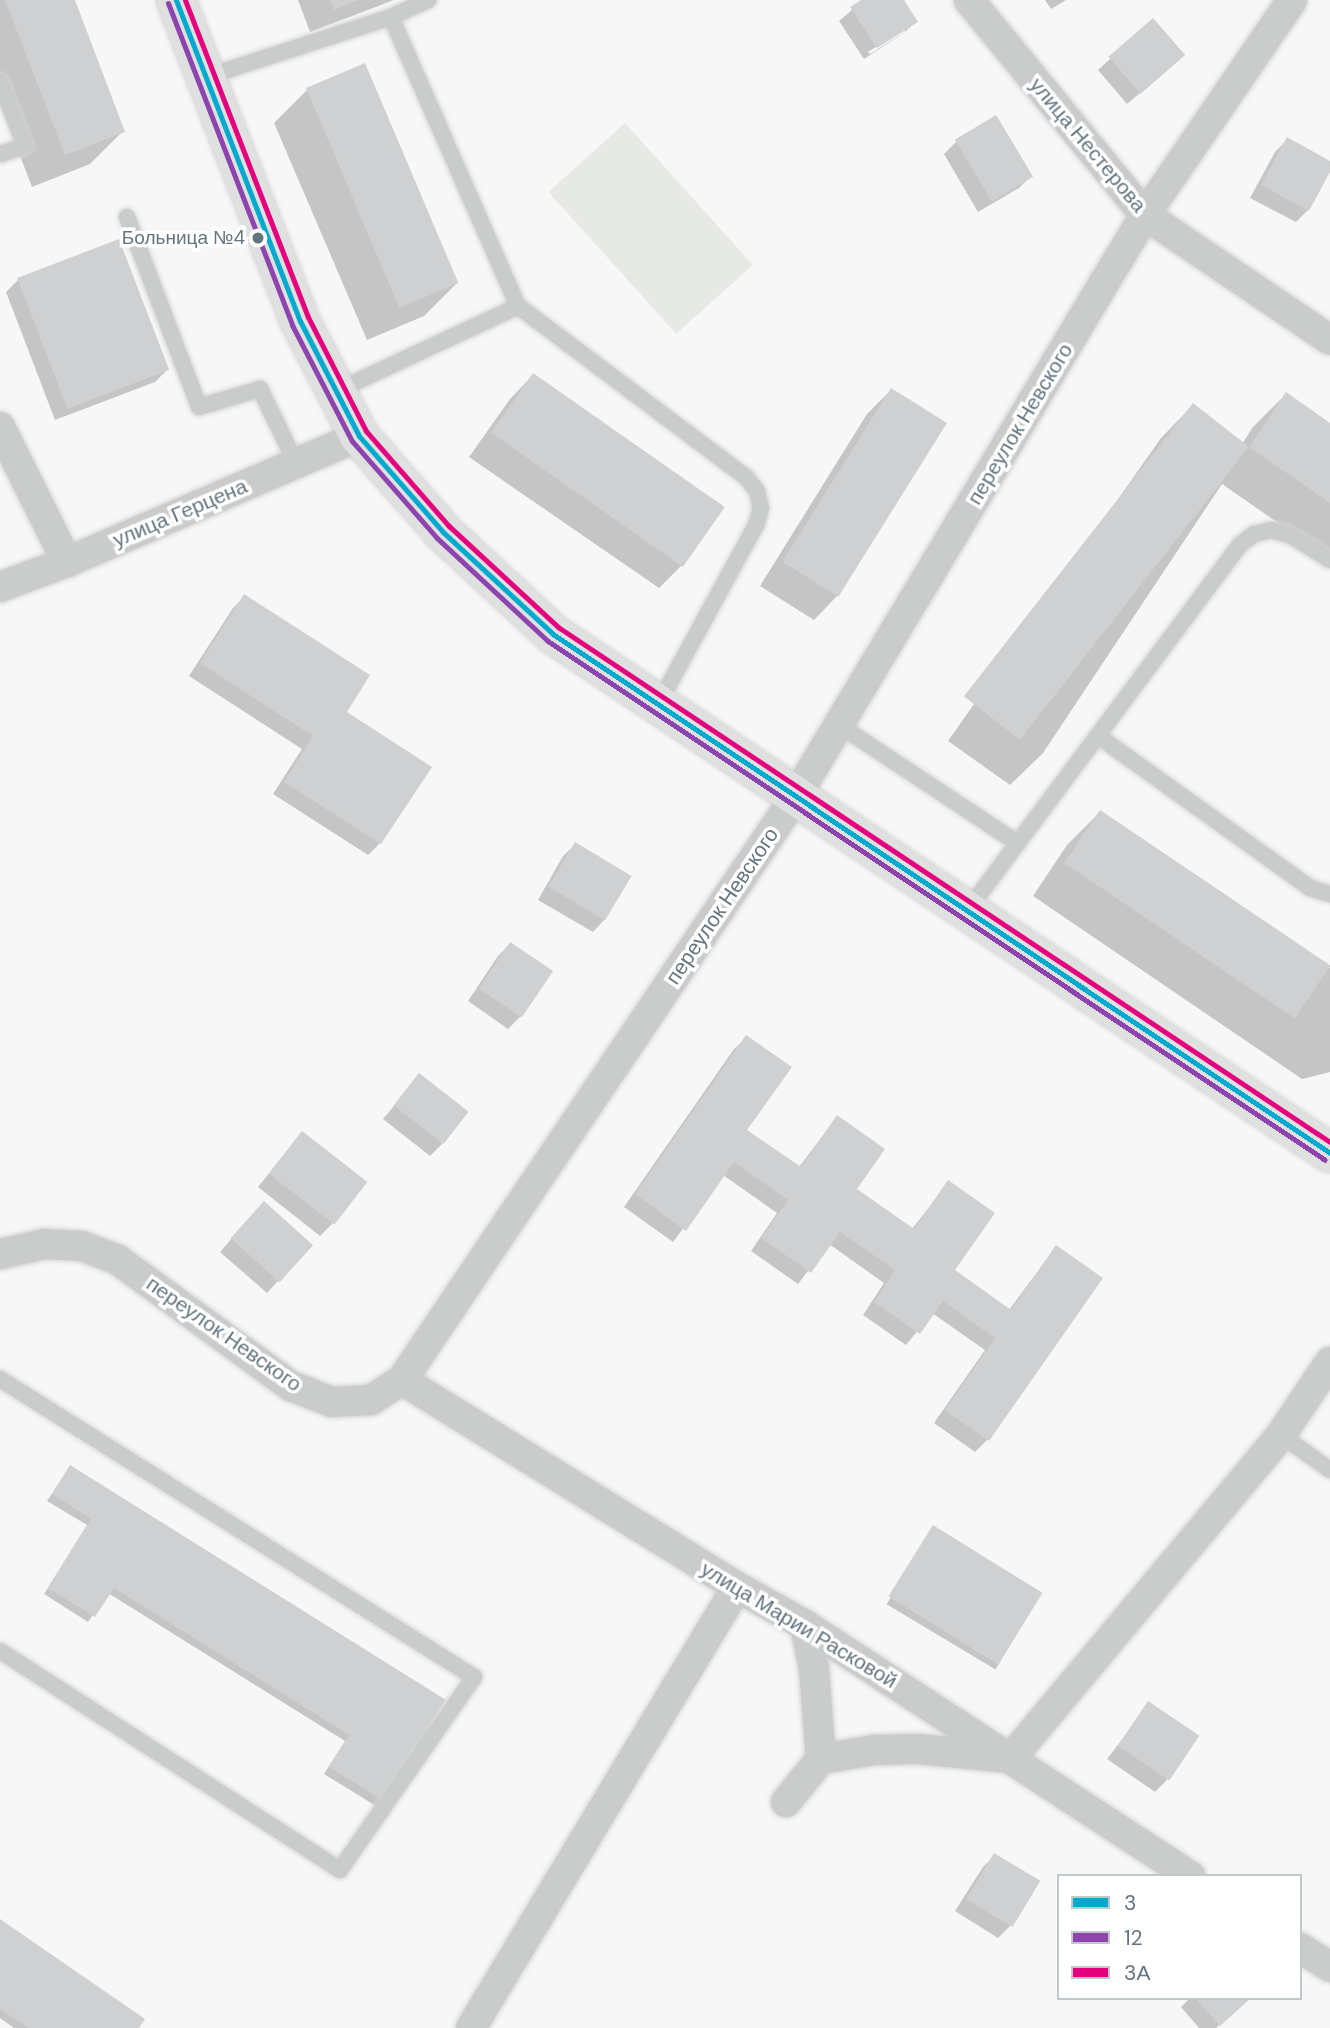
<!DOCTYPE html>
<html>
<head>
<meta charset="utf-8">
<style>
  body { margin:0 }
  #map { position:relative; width:1330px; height:2028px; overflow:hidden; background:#f7f7f7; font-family:"DM Sans",sans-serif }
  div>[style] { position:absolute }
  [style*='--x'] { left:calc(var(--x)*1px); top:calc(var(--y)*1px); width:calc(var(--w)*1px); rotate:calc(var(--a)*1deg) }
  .green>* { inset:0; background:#e6e9e4; transform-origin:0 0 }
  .shadow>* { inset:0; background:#0003; transform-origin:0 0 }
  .building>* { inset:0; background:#ced0d1; transform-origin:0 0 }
  .roads { filter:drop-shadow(0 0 2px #d3d4d5) drop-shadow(0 0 2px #d3d4d5) }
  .service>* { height:16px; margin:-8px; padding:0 8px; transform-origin:8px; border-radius:8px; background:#cacccc }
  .minor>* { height:30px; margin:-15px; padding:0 15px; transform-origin:15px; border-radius:15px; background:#cacccc }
  .primary>* { height:38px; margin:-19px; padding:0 19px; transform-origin:19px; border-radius:19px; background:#dfe0e0 }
  .bus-1>* { height:5px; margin:-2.5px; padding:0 2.5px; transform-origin:2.5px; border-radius:2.5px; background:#00a9ce }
  .bus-2>* { height:5px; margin:-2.5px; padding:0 2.5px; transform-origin:2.5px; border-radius:2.5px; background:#8e44ad }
  .bus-3>* { height:5px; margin:-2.5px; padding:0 2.5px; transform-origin:2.5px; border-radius:2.5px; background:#e5007d }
  .dots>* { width:19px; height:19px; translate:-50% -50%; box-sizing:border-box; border:4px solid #fff; border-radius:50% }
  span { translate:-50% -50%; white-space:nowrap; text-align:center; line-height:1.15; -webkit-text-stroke:7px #fff; paint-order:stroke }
  .bus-label { font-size:19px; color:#647580 }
  .right { translate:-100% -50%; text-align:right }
  .street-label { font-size:21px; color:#647580 }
  .legend { position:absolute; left:1057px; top:1874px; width:245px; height:126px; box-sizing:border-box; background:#fff; border:2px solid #c1c8cc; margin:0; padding:9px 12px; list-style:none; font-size:21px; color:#647580 }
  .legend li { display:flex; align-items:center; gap:14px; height:35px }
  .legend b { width:35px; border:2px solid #c1c8cc }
</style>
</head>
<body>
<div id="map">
  <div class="green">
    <div style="left:625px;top:123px;width:191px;height:103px;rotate:48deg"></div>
  </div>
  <div class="shadow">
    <div style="clip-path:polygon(0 0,73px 0,123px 131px,90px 164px,32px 187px,0 104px)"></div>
    <div style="clip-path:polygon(298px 0,394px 0,310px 32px)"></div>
    <div style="clip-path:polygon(evenodd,864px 0,902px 0,916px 21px,904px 33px,864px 59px,839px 21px,864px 0,905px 28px,905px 32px,870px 54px,868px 52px,905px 28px)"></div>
    <div style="clip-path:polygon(1045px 0,1066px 0,1051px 9px)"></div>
    <div style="clip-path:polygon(1153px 20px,1171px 67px,1127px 104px,1098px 70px)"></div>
    <div style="clip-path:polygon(307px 90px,457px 283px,424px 316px,367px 340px,274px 123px)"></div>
    <div style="clip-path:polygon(996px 118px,1031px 176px,1019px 188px,978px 212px,944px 154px,956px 142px)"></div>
    <div style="clip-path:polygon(1287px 140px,1330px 163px,1308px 210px,1296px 222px,1250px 198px,1275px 152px)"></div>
    <div style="clip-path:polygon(18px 280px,167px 370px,155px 382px,55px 420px,6px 292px)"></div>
    <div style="clip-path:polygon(533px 375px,723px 506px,683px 564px,659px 588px,469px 457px,510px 399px)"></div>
    <div style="clip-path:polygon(891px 390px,944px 424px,837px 596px,814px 620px,760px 586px,867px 414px)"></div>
    <div style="clip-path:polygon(1286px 394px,1330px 425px,1330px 559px,1222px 484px,1043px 753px,1010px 785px,948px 741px,1161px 438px,1193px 405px,1242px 444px,1253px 427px)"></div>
    <div style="clip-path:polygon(245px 596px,345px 713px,429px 767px,380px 843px,368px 855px,273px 794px,302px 749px,189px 676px,233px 608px)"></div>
    <div style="clip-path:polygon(1100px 812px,1330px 968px,1330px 1072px,1302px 1079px,1033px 896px,1067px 845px)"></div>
    <div style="clip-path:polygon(576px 844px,605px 919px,593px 932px,538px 900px,563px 856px)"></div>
    <div style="clip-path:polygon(510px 944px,520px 1017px,508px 1029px,468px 1001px,498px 956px)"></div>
    <div style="clip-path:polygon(747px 1037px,745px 1130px,799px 1167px,837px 1117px,855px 1190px,912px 1229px,949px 1182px,953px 1270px,1009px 1310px,1056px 1247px,1101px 1278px,987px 1440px,975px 1452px,934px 1423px,985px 1350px,932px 1313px,906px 1345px,863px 1315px,884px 1283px,829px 1244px,798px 1284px,751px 1251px,777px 1213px,723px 1175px,673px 1242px,624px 1207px,734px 1049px)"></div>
    <div style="clip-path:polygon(419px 1076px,442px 1144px,430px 1156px,383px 1119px)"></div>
    <div style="clip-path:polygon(302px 1133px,332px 1224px,320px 1236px,258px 1187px)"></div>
    <div style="clip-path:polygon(252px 1215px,311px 1245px,267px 1293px,220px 1252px)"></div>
    <div style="clip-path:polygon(70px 1467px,443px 1700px,376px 1806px,324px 1774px,345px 1741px,108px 1593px,88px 1622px,44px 1594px,87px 1525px,47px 1501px)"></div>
    <div style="left:933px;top:1527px;width:127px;height:90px;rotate:31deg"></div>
    <div style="clip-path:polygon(1149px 1704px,1167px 1780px,1155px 1792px,1107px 1759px)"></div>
    <div style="clip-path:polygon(995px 1855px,1010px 1926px,998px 1938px,955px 1911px,983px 1867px)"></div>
    <div style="clip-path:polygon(0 1921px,137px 2028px,14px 2028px,0 2018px)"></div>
    <div style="clip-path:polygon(1190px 1998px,1249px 1998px,1216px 2028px,1199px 2028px,1181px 2007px)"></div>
  </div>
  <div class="building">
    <div style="clip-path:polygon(5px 0,75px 0,125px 132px,65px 155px)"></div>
    <div style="clip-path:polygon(330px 0,359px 0,334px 10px)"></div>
    <div style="clip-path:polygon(861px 0,904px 0,918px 22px,877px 48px,850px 7px)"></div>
    <div style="left:1153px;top:18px;width:49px;height:59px;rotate:49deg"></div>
    <div style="left:365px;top:63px;width:239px;height:64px;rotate:67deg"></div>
    <div style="left:996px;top:115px;width:72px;height:48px;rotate:59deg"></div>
    <div style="clip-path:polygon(1287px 137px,1330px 161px,1330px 172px,1309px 211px,1261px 185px)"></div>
    <div style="left:119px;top:239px;width:140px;height:109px;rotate:69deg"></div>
    <div style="left:533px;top:373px;width:234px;height:73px;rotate:35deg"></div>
    <div style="left:891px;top:388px;width:66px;height:205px;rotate:32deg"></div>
    <div style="clip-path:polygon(1286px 392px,1330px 423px,1330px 503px,1249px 447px)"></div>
    <div style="left:1193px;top:403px;width:71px;height:372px;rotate:38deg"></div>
    <div style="clip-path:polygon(244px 594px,370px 675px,347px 712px,432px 767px,381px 844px,284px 782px,313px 736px,200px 663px)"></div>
    <div style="left:1100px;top:810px;width:278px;height:64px;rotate:34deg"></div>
    <div style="left:575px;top:842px;width:66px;height:52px;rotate:31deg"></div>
    <div style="left:510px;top:942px;width:52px;height:56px;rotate:34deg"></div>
    <div style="clip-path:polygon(746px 1035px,792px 1067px,747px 1130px,801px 1167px,837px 1115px,885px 1149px,857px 1189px,914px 1229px,948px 1180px,995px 1213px,955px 1270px,1011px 1310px,1056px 1245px,1103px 1278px,989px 1441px,945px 1410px,995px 1338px,943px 1301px,920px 1334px,874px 1302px,895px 1270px,840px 1232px,811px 1273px,761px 1238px,788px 1200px,734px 1162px,686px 1231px,635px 1194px)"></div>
    <div style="left:419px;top:1073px;width:63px;height:41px;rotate:38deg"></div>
    <div style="left:302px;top:1131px;width:83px;height:54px;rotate:38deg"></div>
    <div style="left:264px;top:1201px;width:66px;height:50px;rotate:42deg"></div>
    <div style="clip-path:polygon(70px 1465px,446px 1700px,383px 1801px,329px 1767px,349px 1735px,114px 1588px,95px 1617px,48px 1588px,91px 1519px,52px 1494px)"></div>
    <div style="left:933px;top:1525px;width:129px;height:84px;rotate:32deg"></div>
    <div style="left:1148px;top:1701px;width:62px;height:54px;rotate:34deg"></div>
    <div style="left:994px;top:1853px;width:54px;height:54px;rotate:31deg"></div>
    <div style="clip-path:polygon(0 1919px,145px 2019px,139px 2028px,28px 2028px,0 2009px)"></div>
    <div style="clip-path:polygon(1195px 1998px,1251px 1998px,1220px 2026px)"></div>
  </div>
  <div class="roads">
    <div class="service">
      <div style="--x:391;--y:17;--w:316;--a:66.3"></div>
      <div style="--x:518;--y:306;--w:285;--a:36.9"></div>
      <div style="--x:746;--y:477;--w:18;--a:52"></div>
      <div style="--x:757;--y:491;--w:17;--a:77"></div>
      <div style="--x:761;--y:508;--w:18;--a:106"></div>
      <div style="--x:756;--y:525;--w:205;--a:118.6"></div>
      <div style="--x:206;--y:77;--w:194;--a:-18"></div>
      <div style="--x:391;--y:17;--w:41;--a:-24.7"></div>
      <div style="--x:0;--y:81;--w:70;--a:69"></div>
      <div style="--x:25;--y:146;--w:26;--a:162"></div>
      <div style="--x:127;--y:217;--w:203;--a:69.2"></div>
      <div style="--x:199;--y:407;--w:64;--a:-16.4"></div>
      <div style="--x:260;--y:389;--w:82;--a:64.1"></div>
      <div style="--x:336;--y:391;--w:201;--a:-25"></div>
      <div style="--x:839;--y:725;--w:214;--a:33.5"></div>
      <div style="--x:1098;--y:736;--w:261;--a:35.6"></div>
      <div style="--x:1310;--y:888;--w:21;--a:17"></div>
      <div style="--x:967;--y:911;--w:457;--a:-53.3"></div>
      <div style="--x:1240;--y:545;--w:18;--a:-38"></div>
      <div style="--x:1254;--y:534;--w:18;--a:-13"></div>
      <div style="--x:1272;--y:530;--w:19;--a:16"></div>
      <div style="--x:1290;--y:535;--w:47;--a:32"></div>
      <div style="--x:0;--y:1379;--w:560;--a:32.16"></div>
      <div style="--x:474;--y:1677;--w:235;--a:124.8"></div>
      <div style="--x:340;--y:1870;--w:404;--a:-147.2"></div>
      <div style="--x:1281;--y:1435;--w:60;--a:35.5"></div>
    </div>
    <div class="minor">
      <div style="--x:969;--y:0;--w:278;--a:50.7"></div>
      <div style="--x:1145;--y:215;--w:223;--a:34"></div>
      <div style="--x:0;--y:427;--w:151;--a:63.6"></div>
      <div style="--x:0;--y:587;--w:72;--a:-20.5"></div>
      <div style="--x:67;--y:562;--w:318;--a:-23.3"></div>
      <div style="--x:0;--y:1254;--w:45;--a:-12.8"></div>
      <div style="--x:44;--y:1244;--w:38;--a:3"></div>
      <div style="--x:82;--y:1246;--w:39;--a:21"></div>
      <div style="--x:118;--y:1260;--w:214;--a:36.1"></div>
      <div style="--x:291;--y:1386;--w:44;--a:21.3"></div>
      <div style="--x:332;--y:1402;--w:39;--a:-3"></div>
      <div style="--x:371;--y:1400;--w:37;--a:-33"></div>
      <div style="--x:402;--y:1380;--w:704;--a:-55.99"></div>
      <div style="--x:796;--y:796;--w:678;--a:-59.01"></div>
      <div style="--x:1145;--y:215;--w:260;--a:-55.6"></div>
      <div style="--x:402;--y:1380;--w:394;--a:31.7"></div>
      <div style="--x:737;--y:1587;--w:78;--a:29.2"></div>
      <div style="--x:805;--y:1625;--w:460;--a:33.1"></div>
      <div style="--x:805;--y:1625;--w:45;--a:78.4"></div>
      <div style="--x:814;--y:1669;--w:90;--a:85.6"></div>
      <div style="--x:786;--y:1802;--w:55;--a:-50.9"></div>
      <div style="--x:821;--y:1759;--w:54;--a:-9.6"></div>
      <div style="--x:874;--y:1750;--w:43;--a:-1.3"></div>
      <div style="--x:917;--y:1749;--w:94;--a:5.5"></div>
      <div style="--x:1011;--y:1758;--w:421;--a:-50.1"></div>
      <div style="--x:1281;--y:1435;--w:88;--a:-56.1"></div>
      <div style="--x:1300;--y:1948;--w:36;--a:32"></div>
      <div style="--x:471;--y:2028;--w:515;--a:-58.9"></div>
    </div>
    <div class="primary">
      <div style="--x:176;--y:0;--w:344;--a:68.9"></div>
      <div style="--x:300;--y:321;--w:129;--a:62.8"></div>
      <div style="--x:359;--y:436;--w:128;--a:48.8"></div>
      <div style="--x:443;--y:532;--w:150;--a:42.8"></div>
      <div style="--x:553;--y:634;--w:934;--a:33.74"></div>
    </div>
  </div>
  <div class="bus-1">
    <div style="--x:176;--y:0;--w:344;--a:68.9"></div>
    <div style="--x:300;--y:321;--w:129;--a:62.8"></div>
    <div style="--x:359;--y:436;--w:128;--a:48.8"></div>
    <div style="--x:443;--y:532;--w:150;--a:42.8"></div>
    <div style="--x:553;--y:634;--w:934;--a:33.74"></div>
  </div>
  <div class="bus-2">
    <div style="--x:168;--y:3;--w:345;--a:68.9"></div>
    <div style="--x:292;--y:325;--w:131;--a:62.7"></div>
    <div style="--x:352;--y:441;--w:129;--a:48.8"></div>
    <div style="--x:437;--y:538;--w:151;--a:42.9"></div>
    <div style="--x:548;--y:641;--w:934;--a:33.74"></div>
  </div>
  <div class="bus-3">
    <div style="--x:185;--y:0;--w:340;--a:68.8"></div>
    <div style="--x:308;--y:317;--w:128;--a:63"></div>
    <div style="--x:366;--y:431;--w:126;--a:48.9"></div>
    <div style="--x:449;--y:526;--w:149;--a:42.8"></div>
    <div style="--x:558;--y:627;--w:928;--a:33.71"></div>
  </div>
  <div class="dots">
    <div style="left:258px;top:238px;background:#647580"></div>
  </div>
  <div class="bus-label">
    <span class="right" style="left:245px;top:238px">Больница №4</span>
  </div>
  <div class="street-label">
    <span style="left:1088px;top:145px;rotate:50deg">улица Нестерова</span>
    <span style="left:1020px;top:424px;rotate:-59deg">переулок Невского</span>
    <span style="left:180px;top:513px;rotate:-23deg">улица Герцена</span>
    <span style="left:722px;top:906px;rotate:-56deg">переулок Невского</span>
    <span style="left:224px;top:1334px;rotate:35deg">переулок Невского</span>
    <span style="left:799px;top:1625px;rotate:31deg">улица Марии Расковой</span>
  </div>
  <ul class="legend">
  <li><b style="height:9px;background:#00a9ce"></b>3</li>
  <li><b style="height:9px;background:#8e44ad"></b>12</li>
  <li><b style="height:9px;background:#e5007d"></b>3А</li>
  </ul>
</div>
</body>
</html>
